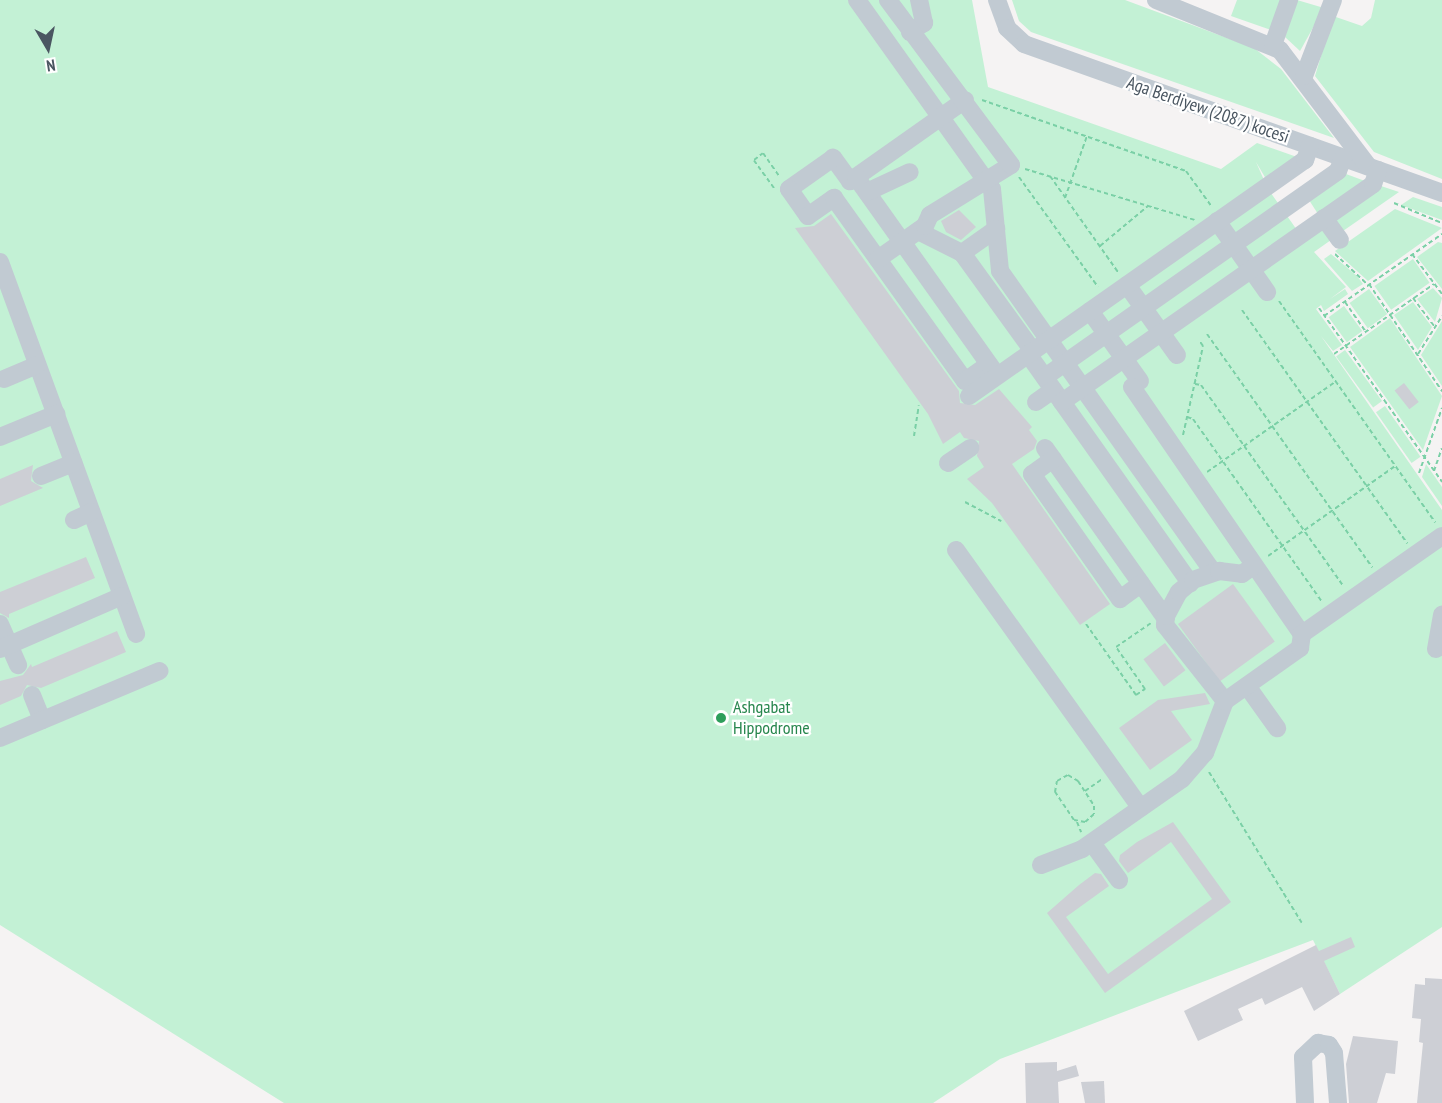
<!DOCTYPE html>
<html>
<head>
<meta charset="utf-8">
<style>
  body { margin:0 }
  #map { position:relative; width:1442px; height:1103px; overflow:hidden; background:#f5f3f3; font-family:"PT Sans Narrow",sans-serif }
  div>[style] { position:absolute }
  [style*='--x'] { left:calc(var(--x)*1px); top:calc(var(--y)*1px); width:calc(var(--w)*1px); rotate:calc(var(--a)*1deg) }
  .green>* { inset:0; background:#c3f1d5; transform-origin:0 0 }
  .building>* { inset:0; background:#cdcfd5; transform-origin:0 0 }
  .path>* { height:2px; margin-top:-1px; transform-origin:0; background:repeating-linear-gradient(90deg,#7ad0a6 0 4.5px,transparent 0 7.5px) }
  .minor>* { height:18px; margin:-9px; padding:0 9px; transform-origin:9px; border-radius:9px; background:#c1cad2 }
  .dots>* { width:16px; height:16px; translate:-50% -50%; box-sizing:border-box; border:3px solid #fff; border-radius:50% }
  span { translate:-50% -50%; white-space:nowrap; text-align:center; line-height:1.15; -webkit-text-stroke:4.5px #fff; paint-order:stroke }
  .street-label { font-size:18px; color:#4a5661 }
  .leisure-label { font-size:18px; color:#27864d }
  .left { translate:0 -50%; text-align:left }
  .north { position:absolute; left:18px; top:18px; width:60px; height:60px; -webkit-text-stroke:4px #fff; paint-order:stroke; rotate:171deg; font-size:16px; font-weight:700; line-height:24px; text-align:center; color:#4a5661 }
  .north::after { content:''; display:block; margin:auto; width:21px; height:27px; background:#4a5661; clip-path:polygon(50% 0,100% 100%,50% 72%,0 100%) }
</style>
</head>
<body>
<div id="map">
  <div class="green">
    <div style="clip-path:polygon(0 0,972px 0,988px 87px,1221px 169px,1257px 143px,1297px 157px,1266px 179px,1256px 162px,1268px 189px,1304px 240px,1322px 228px,1331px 240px,1314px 252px,1346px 287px,1330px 299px,1345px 289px,1348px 294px,1324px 311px,1321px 305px,1316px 309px,1342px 345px,1333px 351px,1321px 336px,1442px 510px,1442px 927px,1340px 994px,1313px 940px,1000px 1059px,933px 1103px,284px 1103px,0 925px)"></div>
    <div style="clip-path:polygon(1012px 0,1125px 0,1254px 48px,1281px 69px,1334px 138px,1031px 32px,1019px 21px)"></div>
    <div style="clip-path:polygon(1237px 0,1281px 0,1271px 30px,1231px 16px)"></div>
    <div style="clip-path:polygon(1297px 0,1324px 8px,1300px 51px,1285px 37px)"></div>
    <div style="clip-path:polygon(1375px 0,1442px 0,1442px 179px,1374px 152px,1315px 76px,1333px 16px,1362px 26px,1371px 18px)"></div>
    <div style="clip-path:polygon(1346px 174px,1365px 181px,1318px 214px,1309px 200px)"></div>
    <div style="clip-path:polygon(1381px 186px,1399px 192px,1343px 231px,1335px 219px)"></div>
    <div style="clip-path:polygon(1413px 197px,1442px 207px,1442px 220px,1401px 205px)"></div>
    <div style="clip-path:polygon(1395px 209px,1442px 228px,1368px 281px,1335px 251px)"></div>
    <div style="clip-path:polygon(1438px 242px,1442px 243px,1442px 289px,1417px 257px)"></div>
    <div style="clip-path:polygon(1331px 254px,1357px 276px,1363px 284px,1352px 291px,1324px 259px)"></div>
    <div style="left:1413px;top:259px;width:29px;height:47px;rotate:55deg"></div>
    <div style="clip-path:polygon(1433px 288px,1442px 298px,1435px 322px,1417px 299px)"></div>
    <div style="left:1369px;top:289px;width:31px;height:24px;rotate:54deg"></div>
    <div style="clip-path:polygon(1413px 302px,1432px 327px,1418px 350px,1394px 315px)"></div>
    <div style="left:1344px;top:306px;width:31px;height:19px;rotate:54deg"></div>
    <div style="clip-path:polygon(1390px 318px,1442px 396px,1423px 450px,1350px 347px)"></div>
    <div style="clip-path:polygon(1442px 321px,1442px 386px,1421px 355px)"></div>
    <div style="left:1345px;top:350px;width:63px;height:11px;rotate:54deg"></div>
    <div style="left:1385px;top:406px;width:62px;height:11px;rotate:55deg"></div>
    <div style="clip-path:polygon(1426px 464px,1442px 487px,1442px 506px,1422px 477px)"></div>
  </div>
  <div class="building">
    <div style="clip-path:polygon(959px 210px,976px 227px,961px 240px,946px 232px,941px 221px)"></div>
    <div style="clip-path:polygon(831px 214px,959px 391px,960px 403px,975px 405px,999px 389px,1032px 427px,1029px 430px,1037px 441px,1034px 449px,1012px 464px,1110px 604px,1080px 625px,992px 503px,967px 479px,984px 467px,977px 456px,979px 441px,964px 438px,960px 432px,943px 444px,928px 414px,795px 228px,814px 226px)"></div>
    <div style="left:1404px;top:383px;width:24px;height:12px;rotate:52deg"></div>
    <div style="clip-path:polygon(33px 465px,31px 481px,43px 488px,0 506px,0 479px)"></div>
    <div style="clip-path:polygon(86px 557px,95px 578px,9px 614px,9px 618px,0 613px,0 592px)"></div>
    <div style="left:1233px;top:584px;width:71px;height:68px;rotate:54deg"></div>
    <div style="clip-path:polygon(117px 631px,126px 652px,41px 688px,27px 685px,21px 696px,0 705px,0 681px,23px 675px,31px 664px,32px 667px)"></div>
    <div style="left:1165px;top:643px;width:34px;height:27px;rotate:53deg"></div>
    <div style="clip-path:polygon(1205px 693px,1210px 704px,1171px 711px,1192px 740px,1150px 770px,1119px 728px,1158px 700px)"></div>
    <div style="clip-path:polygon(1173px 822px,1231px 902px,1105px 993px,1047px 913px,1079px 885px,1095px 873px,1101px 874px,1109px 886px,1066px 917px,1108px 974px,1212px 899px,1171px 842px,1128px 873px,1119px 861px,1120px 855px,1137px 842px)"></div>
    <div style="clip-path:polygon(1351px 937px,1355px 947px,1324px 961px,1340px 994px,1314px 1011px,1302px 987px,1265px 1005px,1262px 998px,1238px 1009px,1243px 1020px,1198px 1041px,1184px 1011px,1316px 945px,1319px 951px)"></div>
    <div style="clip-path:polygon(1425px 978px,1442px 979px,1442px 1103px,1417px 1103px,1423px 1043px,1419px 1042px,1421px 1019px,1412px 1018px,1415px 984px,1425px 985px)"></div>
    <div style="clip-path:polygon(1353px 1036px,1398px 1041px,1395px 1074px,1386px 1073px,1377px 1103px,1349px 1103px,1346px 1064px)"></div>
    <div style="clip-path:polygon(1057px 1062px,1057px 1071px,1076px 1065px,1079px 1076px,1058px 1082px,1059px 1103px,1026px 1103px,1025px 1063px)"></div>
    <div style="clip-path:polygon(1104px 1081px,1105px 1103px,1085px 1103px,1081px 1082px)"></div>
  </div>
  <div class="path">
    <div style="--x:982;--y:100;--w:216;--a:19.2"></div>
    <div style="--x:1186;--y:171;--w:44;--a:54.2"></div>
    <div style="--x:1025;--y:169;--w:177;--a:16.7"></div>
    <div style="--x:1050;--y:176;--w:118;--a:54.7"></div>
    <div style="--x:1019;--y:177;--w:135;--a:54.3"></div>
    <div style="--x:774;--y:188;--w:34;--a:-126"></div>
    <div style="--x:754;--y:160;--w:11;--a:-38"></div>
    <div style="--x:763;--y:153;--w:29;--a:55"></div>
    <div style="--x:1065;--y:198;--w:66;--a:-70.5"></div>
    <div style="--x:1394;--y:203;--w:52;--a:22.6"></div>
    <div style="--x:1100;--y:246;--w:62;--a:-39.8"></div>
    <div style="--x:1335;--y:254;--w:45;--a:43.2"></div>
    <div style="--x:1412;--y:254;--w:50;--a:53.1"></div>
    <div style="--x:1369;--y:284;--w:130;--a:55.7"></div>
    <div style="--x:1413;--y:298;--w:36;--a:53"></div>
    <div style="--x:1279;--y:301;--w:271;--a:54.8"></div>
    <div style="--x:1345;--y:302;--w:37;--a:55"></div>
    <div style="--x:1319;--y:308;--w:213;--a:54.7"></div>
    <div style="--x:1242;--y:310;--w:286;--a:54.7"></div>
    <div style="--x:1324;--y:316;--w:144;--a:-34.8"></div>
    <div style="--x:1207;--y:334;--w:286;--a:54.7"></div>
    <div style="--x:1334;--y:354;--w:122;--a:-35"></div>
    <div style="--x:1418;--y:354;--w:45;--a:-57.7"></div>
    <div style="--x:1195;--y:384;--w:6;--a:9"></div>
    <div style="--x:1201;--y:385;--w:247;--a:54.7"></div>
    <div style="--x:1187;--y:417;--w:6;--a:18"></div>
    <div style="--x:1193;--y:419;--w:224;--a:54.8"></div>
    <div style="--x:1183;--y:435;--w:91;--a:-77.3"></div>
    <div style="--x:1203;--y:346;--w:7;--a:-124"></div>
    <div style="--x:914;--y:436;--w:31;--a:-81"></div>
    <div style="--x:1434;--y:471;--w:24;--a:-71"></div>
    <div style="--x:1207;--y:472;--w:156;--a:-35.1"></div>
    <div style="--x:1419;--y:473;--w:69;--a:-70.5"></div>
    <div style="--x:965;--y:502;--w:41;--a:27.8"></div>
    <div style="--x:1268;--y:556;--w:156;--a:-35.3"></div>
    <div style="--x:1086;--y:624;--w:87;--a:54.8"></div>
    <div style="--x:1136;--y:695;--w:11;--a:-34"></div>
    <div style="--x:1145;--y:689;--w:51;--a:-124.6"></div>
    <div style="--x:1116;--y:647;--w:42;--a:-34.4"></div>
    <div style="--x:1209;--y:772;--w:177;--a:58.4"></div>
    <div style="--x:1068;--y:775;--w:12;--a:31"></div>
    <div style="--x:1078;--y:781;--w:30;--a:57"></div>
    <div style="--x:1094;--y:806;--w:8;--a:90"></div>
    <div style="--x:1094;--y:814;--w:12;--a:138"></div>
    <div style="--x:1085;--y:822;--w:11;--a:-170"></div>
    <div style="--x:1074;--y:820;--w:34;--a:-124"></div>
    <div style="--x:1055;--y:792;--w:11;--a:-80"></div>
    <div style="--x:1057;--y:781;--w:13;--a:-29"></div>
    <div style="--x:1085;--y:791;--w:21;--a:-35"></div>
    <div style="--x:1077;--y:822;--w:11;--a:68"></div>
  </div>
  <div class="minor">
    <div style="--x:857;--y:0;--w:232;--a:54.5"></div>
    <div style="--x:992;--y:189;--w:82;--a:84.4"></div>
    <div style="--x:1000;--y:271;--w:369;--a:54.7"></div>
    <div style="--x:997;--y:0;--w:30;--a:70"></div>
    <div style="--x:1007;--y:28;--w:23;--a:43"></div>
    <div style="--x:1024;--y:44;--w:444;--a:19.6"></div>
    <div style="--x:1156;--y:0;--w:134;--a:22"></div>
    <div style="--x:1280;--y:50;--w:146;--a:52.8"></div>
    <div style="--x:910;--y:32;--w:17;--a:-33"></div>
    <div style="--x:924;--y:23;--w:24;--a:-102"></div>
    <div style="--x:1273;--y:45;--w:48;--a:-70.4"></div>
    <div style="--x:1304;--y:76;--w:81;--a:-69.1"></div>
    <div style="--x:965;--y:100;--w:141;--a:144.8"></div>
    <div style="--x:850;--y:181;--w:29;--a:-126"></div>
    <div style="--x:833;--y:158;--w:54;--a:144.8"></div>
    <div style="--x:789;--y:189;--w:33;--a:55"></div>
    <div style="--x:808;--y:216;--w:32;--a:-35"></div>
    <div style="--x:834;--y:198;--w:225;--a:54.4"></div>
    <div style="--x:965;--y:381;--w:29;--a:-35"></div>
    <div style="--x:856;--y:177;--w:242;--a:54.6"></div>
    <div style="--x:867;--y:192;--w:47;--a:-24.9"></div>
    <div style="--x:1324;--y:218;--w:27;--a:54"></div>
    <div style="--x:1217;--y:221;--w:87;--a:54.8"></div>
    <div style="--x:918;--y:231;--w:49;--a:26.6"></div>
    <div style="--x:962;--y:253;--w:121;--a:54.1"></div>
    <div style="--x:962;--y:253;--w:42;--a:-35.2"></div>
    <div style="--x:878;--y:259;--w:57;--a:-35.1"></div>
    <div style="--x:925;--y:226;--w:12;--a:-66"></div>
    <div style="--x:930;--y:215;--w:95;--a:-31.7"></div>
    <div style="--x:1011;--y:165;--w:206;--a:-126.7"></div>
    <div style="--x:0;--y:262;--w:396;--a:69.9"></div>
    <div style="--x:1127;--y:285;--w:86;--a:54.5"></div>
    <div style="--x:1090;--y:311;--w:86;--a:54.5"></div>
    <div style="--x:1028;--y:354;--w:281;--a:54.7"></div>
    <div style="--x:1045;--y:377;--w:358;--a:-35.1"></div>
    <div style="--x:1338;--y:171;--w:14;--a:-69"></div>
    <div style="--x:4;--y:379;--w:36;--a:-23"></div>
    <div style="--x:1132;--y:387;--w:300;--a:55.5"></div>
    <div style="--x:969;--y:396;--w:411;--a:-35.1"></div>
    <div style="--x:1305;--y:160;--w:15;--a:-70"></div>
    <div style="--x:1036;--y:402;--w:21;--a:-35"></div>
    <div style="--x:1062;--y:402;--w:380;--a:-35"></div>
    <div style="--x:1373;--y:184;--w:15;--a:-70"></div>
    <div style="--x:0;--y:437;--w:61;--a:-22.3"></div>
    <div style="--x:1045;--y:448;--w:209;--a:54.7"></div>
    <div style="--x:1053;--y:459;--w:26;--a:144"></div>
    <div style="--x:1032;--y:474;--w:153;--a:54.9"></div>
    <div style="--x:1120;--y:599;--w:26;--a:-36"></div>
    <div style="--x:948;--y:463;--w:27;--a:-34"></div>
    <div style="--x:41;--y:476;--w:35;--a:-22"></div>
    <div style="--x:74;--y:520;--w:19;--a:-25"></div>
    <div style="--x:956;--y:550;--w:317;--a:54.4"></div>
    <div style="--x:0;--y:624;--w:45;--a:66.3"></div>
    <div style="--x:0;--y:649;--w:133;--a:-23.5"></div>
    <div style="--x:1436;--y:649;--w:35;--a:-80"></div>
    <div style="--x:1247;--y:686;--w:52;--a:54.5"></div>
    <div style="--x:32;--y:695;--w:27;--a:68"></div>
    <div style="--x:1225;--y:701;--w:97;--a:-128.3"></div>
    <div style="--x:1165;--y:625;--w:9;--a:-84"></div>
    <div style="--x:1166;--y:616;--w:27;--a:-62"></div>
    <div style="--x:1179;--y:592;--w:18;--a:-41"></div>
    <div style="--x:1193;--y:580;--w:28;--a:-19"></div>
    <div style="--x:1219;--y:571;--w:23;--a:7"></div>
    <div style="--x:1242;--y:574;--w:14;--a:-36"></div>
    <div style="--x:0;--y:738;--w:173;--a:-22.8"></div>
    <div style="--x:1092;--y:843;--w:46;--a:53.9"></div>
    <div style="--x:1041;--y:865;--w:44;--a:-21.3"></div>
    <div style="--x:1082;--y:849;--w:122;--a:-35"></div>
    <div style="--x:1182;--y:779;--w:35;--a:-49"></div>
    <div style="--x:1205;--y:753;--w:56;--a:-69"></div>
    <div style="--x:1225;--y:701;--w:92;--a:-35.2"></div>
    <div style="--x:1300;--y:648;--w:14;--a:-82"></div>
    <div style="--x:1302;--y:634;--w:171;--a:-35"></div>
    <div style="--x:1305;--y:1103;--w:46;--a:-92.5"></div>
    <div style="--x:1303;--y:1057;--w:21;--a:-43"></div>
    <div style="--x:1318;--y:1043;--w:11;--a:10"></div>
    <div style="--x:1329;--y:1045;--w:9;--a:58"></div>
    <div style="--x:1334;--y:1053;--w:50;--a:85.4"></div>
  </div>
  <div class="dots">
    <div style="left:721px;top:718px;background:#2e9e5b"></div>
  </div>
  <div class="street-label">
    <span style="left:1208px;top:110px;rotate:19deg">Aga Berdiyew (2087) kocesi</span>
  </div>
  <div class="leisure-label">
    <span class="left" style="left:733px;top:718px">Ashgabat<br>Hippodrome</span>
  </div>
  <div class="north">N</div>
</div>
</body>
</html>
